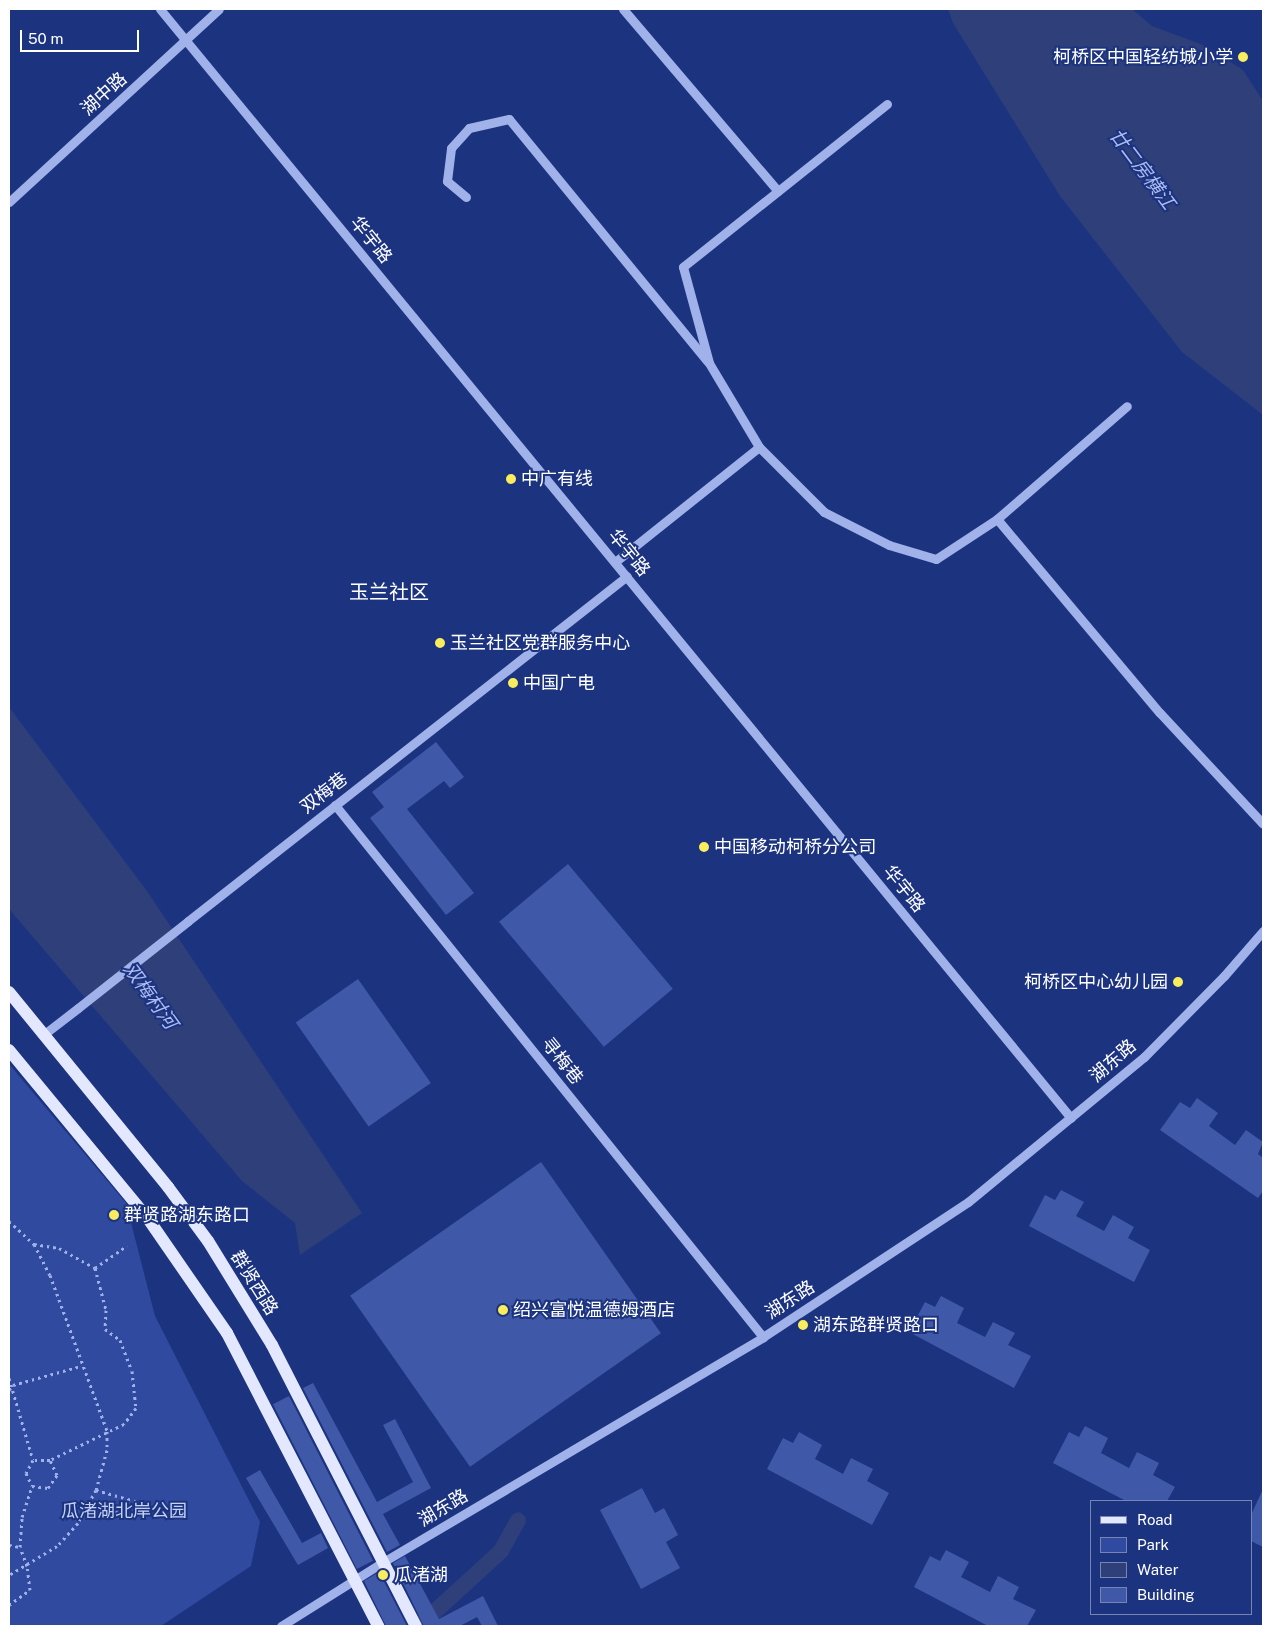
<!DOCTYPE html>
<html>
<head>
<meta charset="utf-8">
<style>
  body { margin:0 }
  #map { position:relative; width:1272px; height:1635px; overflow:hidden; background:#1c3380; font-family:"Public Sans","Noto Sans SC",sans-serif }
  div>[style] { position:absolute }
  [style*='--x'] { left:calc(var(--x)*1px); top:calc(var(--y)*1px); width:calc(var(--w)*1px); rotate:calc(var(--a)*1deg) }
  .green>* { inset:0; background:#2f4a9f }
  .water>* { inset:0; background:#2e3f79 }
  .canal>* { height:16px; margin:-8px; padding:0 8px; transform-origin:8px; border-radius:8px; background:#2e3f79 }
  .building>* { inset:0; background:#4058a8; transform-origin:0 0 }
  .path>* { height:3px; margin-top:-1.5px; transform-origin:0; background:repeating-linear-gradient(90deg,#a0b2e9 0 2.5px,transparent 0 6.5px) }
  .minor>* { height:9px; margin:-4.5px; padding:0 4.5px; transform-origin:4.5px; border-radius:4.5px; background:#a0b2e9 }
  .major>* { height:12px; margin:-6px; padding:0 6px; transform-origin:6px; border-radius:6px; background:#e3e8fe }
  .minor-bridge>* { height:9px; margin:-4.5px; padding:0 4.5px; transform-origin:4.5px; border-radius:4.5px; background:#a0b2e9 }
  .dots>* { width:14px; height:14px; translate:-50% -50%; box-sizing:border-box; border:2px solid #1c3380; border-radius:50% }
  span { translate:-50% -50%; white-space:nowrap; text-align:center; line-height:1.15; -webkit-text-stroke:4px #1c3380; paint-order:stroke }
  .poi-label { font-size:18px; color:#fff }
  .right { translate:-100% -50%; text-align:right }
  .left { translate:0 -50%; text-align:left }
  .street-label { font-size:18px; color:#fff }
  .park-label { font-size:18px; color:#c4d1f7 }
  .water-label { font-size:19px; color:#abbcf1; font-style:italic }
  .quarter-label { font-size:20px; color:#fff }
  .frame { position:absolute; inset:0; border:10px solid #fff; pointer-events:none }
  .legend { position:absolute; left:1090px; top:1500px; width:162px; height:115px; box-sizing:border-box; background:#1c3380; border:1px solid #7785b3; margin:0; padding:6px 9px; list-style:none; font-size:15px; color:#fff }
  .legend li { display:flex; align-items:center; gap:10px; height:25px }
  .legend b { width:25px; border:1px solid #7785b3 }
  .scale { position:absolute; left:20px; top:30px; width:119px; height:22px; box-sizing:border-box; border:2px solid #fff; border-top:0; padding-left:6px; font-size:15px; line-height:18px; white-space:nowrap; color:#fff; -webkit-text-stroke:4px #1c3380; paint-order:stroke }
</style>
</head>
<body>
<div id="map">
  <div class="green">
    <div style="clip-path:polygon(9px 1064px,126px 1203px,155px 1316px,260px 1522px,251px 1566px,161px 1626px,9px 1626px)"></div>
  </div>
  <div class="water">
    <div style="clip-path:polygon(948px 9px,1132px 9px,1152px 26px,1203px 45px,1243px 70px,1263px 101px,1263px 415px,1182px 352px,1060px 196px,953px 23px)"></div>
    <div style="clip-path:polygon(9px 707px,147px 891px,362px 1213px,300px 1255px,295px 1223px,242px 1181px,9px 909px)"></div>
  </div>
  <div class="canal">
    <div style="--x:419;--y:1626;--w:111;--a:-42.4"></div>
    <div style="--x:501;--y:1551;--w:35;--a:-61"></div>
  </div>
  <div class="building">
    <div style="clip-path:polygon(436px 742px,464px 777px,450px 788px,444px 781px,407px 809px,474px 893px,446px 915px,370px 818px,384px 807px,372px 792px)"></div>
    <div style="left:568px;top:864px;width:163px;height:90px;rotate:50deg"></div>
    <div style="left:358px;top:979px;width:127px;height:76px;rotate:55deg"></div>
    <div style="clip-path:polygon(1197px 1098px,1218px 1113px,1209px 1126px,1235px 1145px,1246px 1130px,1263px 1142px,1258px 1154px,1263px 1158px,1263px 1191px,1258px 1198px,1160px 1130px,1180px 1102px,1190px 1108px)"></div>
    <div style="left:541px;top:1162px;width:209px;height:233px;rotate:55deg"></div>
    <div style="clip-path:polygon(1061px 1190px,1084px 1202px,1076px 1216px,1104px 1231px,1113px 1215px,1134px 1227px,1128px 1238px,1150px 1250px,1134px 1282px,1029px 1226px,1045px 1195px,1055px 1200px)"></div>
    <div style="clip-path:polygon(941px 1296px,964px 1308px,957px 1323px,985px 1337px,993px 1322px,1015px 1333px,1008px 1345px,1031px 1356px,1014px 1388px,909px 1332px,925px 1302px,935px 1307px)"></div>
    <div style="clip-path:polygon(313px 1383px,377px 1502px,413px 1482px,383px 1425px,395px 1419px,431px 1488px,383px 1514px,400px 1545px,387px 1552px,303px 1388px)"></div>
    <div style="left:289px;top:1396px;width:185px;height:18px;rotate:63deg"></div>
    <div style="clip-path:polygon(1085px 1426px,1108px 1438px,1101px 1453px,1129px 1468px,1137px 1452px,1159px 1463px,1153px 1475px,1175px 1487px,1167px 1501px,1126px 1501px,1053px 1463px,1069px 1432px,1079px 1437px)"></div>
    <div style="clip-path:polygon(799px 1432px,822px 1445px,815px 1459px,843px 1474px,851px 1458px,873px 1469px,867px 1481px,889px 1493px,872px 1525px,767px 1469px,783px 1438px,793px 1443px)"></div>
    <div style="clip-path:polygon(260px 1470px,302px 1543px,321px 1533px,328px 1548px,298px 1565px,246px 1478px)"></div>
    <div style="clip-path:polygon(642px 1488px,655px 1513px,664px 1508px,678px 1535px,666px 1542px,680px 1568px,641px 1589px,600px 1510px)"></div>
    <div style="clip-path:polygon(1263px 1489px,1263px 1547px,1251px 1541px,1251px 1515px)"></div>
    <div style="clip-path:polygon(946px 1550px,969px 1562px,961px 1577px,990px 1592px,998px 1576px,1019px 1587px,1013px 1599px,1036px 1610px,1027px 1626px,988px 1626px,914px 1587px,930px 1556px,940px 1561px)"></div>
    <div style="clip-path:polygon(405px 1556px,439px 1619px,483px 1596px,498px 1626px,482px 1626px,477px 1617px,460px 1626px,424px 1626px,393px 1563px)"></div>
    <div style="clip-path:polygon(379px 1572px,407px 1626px,386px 1626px,364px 1581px)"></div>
  </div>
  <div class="path">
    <div style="--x:9;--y:1221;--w:34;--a:43"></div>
    <div style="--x:34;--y:1244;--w:35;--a:63"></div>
    <div style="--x:50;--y:1275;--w:166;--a:69.9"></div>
    <div style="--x:107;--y:1431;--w:19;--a:90"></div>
    <div style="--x:107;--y:1450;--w:41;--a:105.4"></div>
    <div style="--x:96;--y:1490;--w:38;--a:119"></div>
    <div style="--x:78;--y:1523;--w:31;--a:132"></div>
    <div style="--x:57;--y:1546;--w:56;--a:148.9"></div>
    <div style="--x:34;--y:1244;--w:25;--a:9"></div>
    <div style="--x:59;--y:1248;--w:41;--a:29.1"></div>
    <div style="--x:95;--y:1268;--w:43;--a:75.3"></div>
    <div style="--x:106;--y:1310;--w:19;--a:93"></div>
    <div style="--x:105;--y:1329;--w:19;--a:36"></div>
    <div style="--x:120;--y:1340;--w:33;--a:69"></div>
    <div style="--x:132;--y:1371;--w:37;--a:84"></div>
    <div style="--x:136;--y:1408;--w:20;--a:127"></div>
    <div style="--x:124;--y:1424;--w:82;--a:154.1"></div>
    <div style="--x:95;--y:1268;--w:39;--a:-35"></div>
    <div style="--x:9;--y:1378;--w:85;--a:73.7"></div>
    <div style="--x:33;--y:1460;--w:15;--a:118"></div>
    <div style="--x:26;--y:1473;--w:14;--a:65"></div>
    <div style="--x:32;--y:1486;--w:16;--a:7"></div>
    <div style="--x:48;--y:1488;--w:16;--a:-55"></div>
    <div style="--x:57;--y:1475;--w:17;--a:-115"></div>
    <div style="--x:50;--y:1460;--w:17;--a:180"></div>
    <div style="--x:9;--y:1390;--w:6;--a:-51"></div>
    <div style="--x:13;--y:1385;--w:71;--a:-15.6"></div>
    <div style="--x:96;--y:1490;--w:41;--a:15.8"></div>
    <div style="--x:90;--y:1505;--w:41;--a:15.4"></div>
    <div style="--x:9;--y:1545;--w:11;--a:10"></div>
    <div style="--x:9;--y:1605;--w:26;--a:-36"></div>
    <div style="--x:30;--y:1590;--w:24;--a:-97"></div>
    <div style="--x:27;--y:1566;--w:20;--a:-110"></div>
    <div style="--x:20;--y:1547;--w:30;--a:-86"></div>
    <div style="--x:22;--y:1517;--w:33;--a:-72"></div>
  </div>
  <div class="minor">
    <div style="--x:160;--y:9;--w:1435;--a:50.6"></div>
    <div style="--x:623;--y:9;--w:239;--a:49.6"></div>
    <div style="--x:887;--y:104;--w:261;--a:141.4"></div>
    <div style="--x:683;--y:267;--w:99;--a:74.8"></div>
    <div style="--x:709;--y:363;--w:98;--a:59.2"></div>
    <div style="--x:759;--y:447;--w:92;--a:45"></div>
    <div style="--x:824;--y:512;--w:73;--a:26.9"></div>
    <div style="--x:889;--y:545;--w:49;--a:16.6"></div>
    <div style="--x:936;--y:559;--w:73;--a:-33.3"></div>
    <div style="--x:997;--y:519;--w:172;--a:-41"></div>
    <div style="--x:466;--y:197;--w:25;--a:-140"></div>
    <div style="--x:447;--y:181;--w:33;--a:-83"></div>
    <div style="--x:451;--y:148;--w:27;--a:-48"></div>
    <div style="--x:469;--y:128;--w:41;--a:-12.7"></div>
    <div style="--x:509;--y:119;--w:313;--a:50.7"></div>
    <div style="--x:9;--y:202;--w:285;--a:-42.6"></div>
    <div style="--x:997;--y:519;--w:253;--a:50"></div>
    <div style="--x:1160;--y:713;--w:151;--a:47.1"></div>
    <div style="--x:615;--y:562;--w:184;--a:-38.6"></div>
    <div style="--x:335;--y:805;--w:683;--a:51.18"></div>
    <div style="--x:188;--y:921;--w:558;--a:-38.16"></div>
    <div style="--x:43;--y:1035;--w:44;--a:-37.6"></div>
    <div style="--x:281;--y:1626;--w:120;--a:-32.1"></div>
    <div style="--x:383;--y:1562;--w:442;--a:-30.6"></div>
    <div style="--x:763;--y:1337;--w:245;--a:-33.4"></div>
    <div style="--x:968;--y:1202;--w:228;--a:-39.5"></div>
    <div style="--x:1144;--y:1057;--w:114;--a:-45.4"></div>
    <div style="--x:1224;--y:976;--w:60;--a:-49.1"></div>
  </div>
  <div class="major">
    <div style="--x:9;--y:992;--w:252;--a:50.8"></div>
    <div style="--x:168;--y:1187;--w:67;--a:53.5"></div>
    <div style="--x:208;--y:1241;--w:122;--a:58.4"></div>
    <div style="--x:272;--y:1345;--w:316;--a:62.9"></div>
    <div style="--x:9;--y:1050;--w:220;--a:50.5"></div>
    <div style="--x:149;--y:1220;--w:137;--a:55.4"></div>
    <div style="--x:227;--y:1333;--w:330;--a:62.7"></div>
  </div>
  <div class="minor-bridge">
    <div style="--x:78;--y:1008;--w:140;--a:-38.3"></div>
  </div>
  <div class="dots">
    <div style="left:1243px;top:57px;background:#faed5d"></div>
    <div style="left:511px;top:479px;background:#faed5d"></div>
    <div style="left:440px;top:643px;background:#faed5d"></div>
    <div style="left:513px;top:683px;background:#faed5d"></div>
    <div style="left:704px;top:847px;background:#faed5d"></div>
    <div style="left:1178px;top:982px;background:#faed5d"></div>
    <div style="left:114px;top:1215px;background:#faed5d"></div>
    <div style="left:503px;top:1310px;background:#faed5d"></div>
    <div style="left:803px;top:1325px;background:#faed5d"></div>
    <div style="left:383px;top:1575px;background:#faed5d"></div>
  </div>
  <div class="poi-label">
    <span class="right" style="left:1233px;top:57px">柯桥区中国轻纺城小学</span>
    <span class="left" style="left:521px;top:479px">中广有线</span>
    <span class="left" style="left:450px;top:643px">玉兰社区党群服务中心</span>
    <span class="left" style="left:523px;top:683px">中国广电</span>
    <span class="left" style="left:714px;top:847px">中国移动柯桥分公司</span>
    <span class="right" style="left:1168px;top:982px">柯桥区中心幼儿园</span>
    <span class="left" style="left:124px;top:1215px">群贤路湖东路口</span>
    <span class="left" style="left:513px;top:1310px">绍兴富悦温德姆酒店</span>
    <span class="left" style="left:813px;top:1325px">湖东路群贤路口</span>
    <span class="left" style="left:394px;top:1575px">瓜渚湖</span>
  </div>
  <div class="street-label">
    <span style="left:104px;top:94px;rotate:-42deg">湖中路</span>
    <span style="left:371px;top:240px;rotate:51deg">华宇路</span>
    <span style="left:629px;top:553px;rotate:51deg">华宇路</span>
    <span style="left:324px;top:793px;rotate:-38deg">双梅巷</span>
    <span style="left:904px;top:889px;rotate:51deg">华宇路</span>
    <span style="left:562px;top:1061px;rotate:51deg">寻梅巷</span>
    <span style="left:1113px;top:1061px;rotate:-41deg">湖东路</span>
    <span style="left:254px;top:1283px;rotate:58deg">群贤西路</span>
    <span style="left:790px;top:1300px;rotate:-33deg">湖东路</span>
    <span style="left:443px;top:1508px;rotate:-31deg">湖东路</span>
  </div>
  <div class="park-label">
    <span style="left:124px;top:1511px">瓜渚湖北岸公园</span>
  </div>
  <div class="water-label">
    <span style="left:1142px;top:169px;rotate:53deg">廿二房横江</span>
    <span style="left:150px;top:996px;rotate:54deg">双梅村河</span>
  </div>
  <div class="quarter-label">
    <span style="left:389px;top:592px">玉兰社区</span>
  </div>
  <div class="frame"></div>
  <ul class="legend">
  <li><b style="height:6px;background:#e3e8fe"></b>Road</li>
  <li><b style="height:14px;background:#2f4a9f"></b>Park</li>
  <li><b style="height:14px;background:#2e3f79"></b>Water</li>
  <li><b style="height:14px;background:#4058a8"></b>Building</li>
  </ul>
  <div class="scale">50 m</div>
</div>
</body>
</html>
